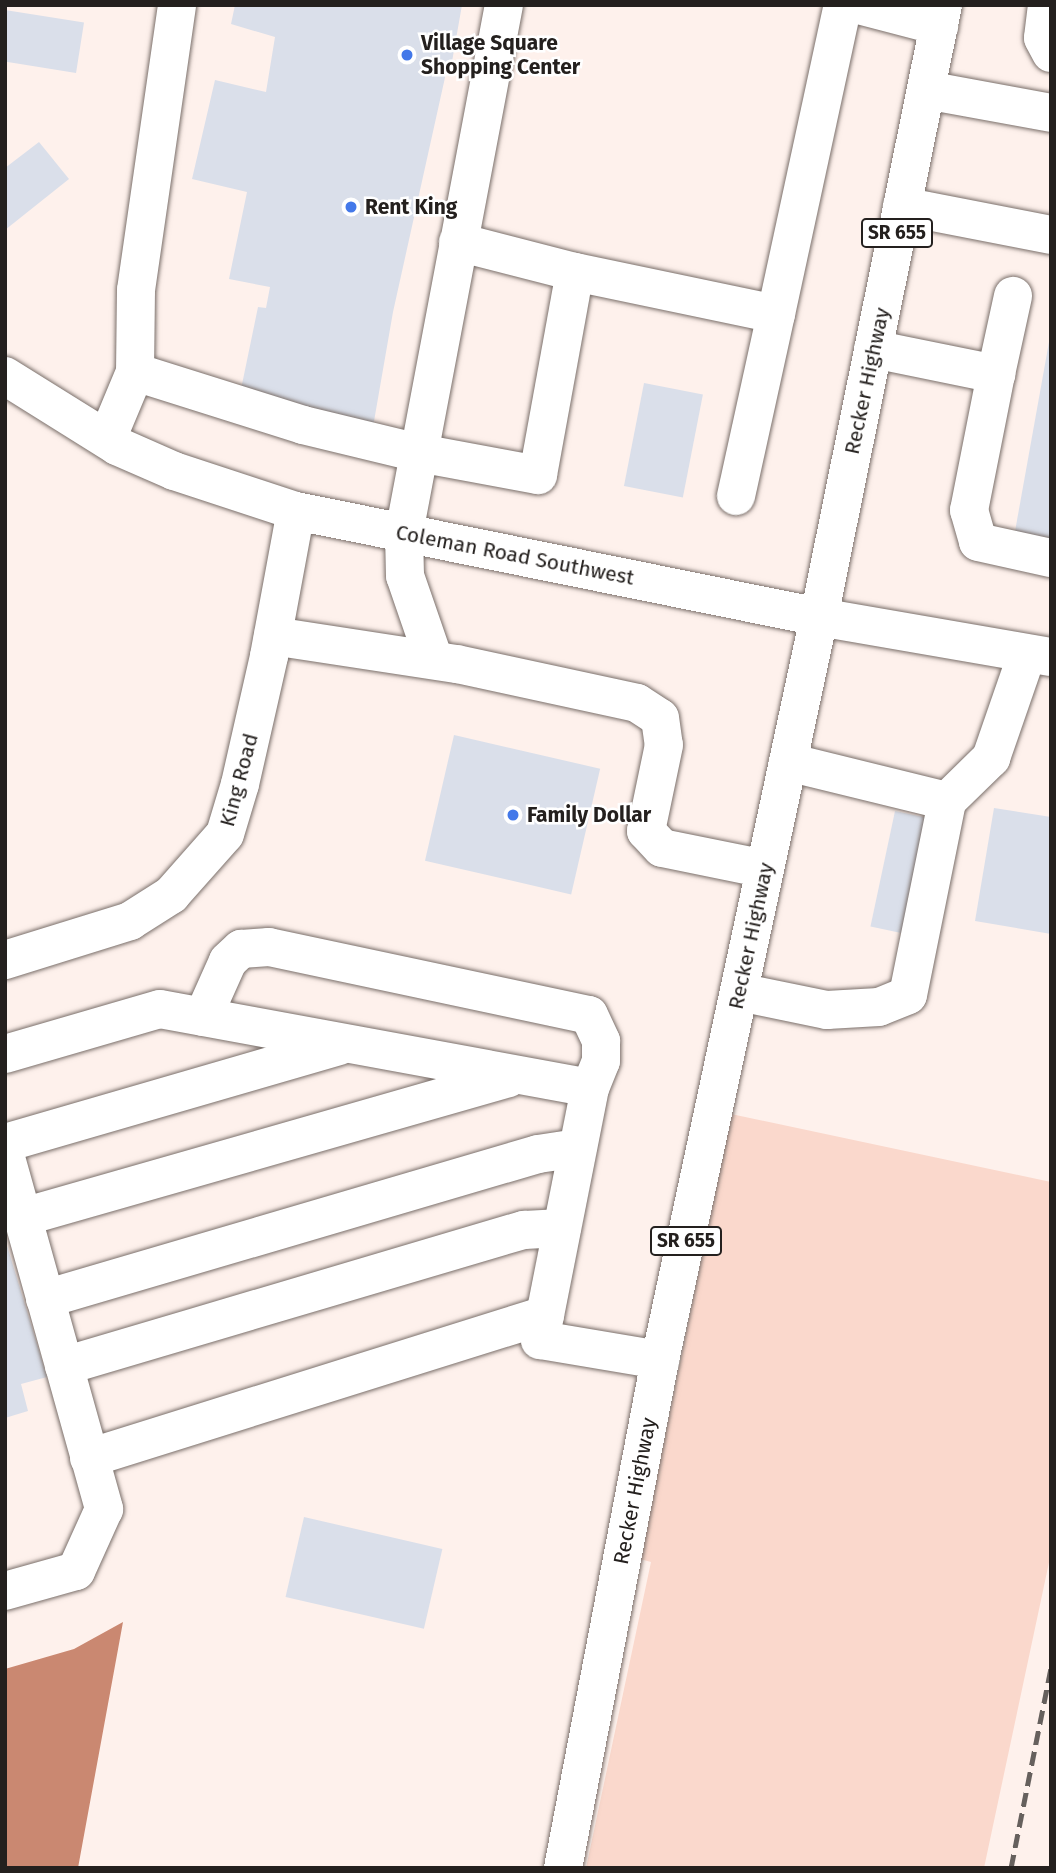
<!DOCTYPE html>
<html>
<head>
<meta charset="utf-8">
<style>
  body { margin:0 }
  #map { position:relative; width:1056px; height:1873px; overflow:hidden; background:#fef1ec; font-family:"Fira Sans",sans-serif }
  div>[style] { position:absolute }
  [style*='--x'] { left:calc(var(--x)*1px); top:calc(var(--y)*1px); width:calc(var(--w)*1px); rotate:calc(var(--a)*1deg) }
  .green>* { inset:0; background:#fad8cc }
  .water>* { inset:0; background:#ca8871 }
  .building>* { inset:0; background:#dadfea; transform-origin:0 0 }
  .roads { filter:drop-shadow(0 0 2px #7a6f6a) drop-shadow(0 0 2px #7a6f6a) }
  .minor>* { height:38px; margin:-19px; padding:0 19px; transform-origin:19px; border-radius:19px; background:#fff }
  .major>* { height:38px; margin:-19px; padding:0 19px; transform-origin:19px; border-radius:19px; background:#fff }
  .rail>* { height:5px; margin-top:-2.5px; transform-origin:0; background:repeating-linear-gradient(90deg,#66605d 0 14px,transparent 0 21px) }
  .dots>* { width:19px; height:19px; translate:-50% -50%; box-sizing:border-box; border:4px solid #fff; border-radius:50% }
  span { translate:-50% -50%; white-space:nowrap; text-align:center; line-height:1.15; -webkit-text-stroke:5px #fff; paint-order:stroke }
  .shield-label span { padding:2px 5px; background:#fff; border:2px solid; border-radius:5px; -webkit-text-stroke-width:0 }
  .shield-label { font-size:19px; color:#24201e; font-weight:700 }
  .poi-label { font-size:21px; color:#24201e; font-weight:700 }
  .left { translate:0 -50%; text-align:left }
  .street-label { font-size:21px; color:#24201e }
  .frame { position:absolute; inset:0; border:7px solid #24201e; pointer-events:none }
</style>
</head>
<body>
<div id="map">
  <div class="green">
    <div style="clip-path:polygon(731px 1114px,1051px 1182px,1051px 1553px,984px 1868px,586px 1868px,651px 1562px,640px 1559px)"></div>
  </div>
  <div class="water">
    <div style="clip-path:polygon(123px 1622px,78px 1868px,5px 1868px,5px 1669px,74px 1649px)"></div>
  </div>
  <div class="building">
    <div style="clip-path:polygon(235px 5px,462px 5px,450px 73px,446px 73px,393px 312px,373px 427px,240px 394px,258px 307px,266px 308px,270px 287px,229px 279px,247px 192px,192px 179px,215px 80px,266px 92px,275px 37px,231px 24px)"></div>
    <div style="left:5px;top:10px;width:80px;height:51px;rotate:9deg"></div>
    <div style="clip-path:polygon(39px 142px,69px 179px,5px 230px,5px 168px)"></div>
    <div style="clip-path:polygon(1049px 342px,1051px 342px,1051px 544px,1014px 537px)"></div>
    <div style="left:644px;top:383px;width:60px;height:105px;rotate:11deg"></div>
    <div style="left:454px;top:735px;width:150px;height:129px;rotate:13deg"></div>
    <div style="clip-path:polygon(994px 808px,1051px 817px,1051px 934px,975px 921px)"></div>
    <div style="left:895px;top:811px;width:35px;height:118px;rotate:12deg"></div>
    <div style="clip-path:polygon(5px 1239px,47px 1377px,21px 1384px,28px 1411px,5px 1418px)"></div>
    <div style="left:304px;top:1517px;width:142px;height:82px;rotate:13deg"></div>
  </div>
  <div class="roads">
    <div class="minor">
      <div style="--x:859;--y:5;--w:83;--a:14.7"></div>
      <div style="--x:1047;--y:5;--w:33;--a:97"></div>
      <div style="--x:1043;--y:38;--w:17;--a:62"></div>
      <div style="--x:926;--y:90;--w:127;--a:10.4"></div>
      <div style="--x:902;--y:206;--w:152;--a:11"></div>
      <div style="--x:458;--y:242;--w:121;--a:14.4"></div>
      <div style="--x:873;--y:349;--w:126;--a:11.5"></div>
      <div style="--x:996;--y:374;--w:80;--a:-77.7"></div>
      <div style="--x:135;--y:372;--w:176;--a:17.5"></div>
      <div style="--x:303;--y:425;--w:119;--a:13.6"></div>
      <div style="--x:419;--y:453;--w:121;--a:10.5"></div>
      <div style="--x:538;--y:475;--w:206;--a:-79.7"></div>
      <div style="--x:575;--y:272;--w:205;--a:11.8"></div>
      <div style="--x:776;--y:314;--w:316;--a:-77.8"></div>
      <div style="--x:996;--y:374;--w:139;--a:101.2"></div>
      <div style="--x:969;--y:510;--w:33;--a:74"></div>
      <div style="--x:978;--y:542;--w:75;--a:12.4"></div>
      <div style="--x:5;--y:376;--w:132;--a:32"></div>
      <div style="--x:117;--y:446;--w:62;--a:23.7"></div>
      <div style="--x:174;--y:471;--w:128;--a:18.2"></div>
      <div style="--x:296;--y:511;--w:534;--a:11.46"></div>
      <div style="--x:819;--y:617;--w:235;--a:9.8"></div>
      <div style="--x:107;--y:439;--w:73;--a:-67.3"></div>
      <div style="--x:135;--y:372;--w:82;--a:-89.3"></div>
      <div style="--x:136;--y:290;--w:288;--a:-81.8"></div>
      <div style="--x:736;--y:496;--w:186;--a:-77.6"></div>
      <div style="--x:273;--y:636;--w:186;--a:8.7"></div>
      <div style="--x:457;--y:664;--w:184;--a:12.2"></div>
      <div style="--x:637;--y:703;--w:27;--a:33"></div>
      <div style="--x:660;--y:718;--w:27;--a:82"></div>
      <div style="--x:664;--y:745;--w:88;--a:101.8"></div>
      <div style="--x:646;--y:831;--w:23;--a:47"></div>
      <div style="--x:662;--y:848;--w:105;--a:11.5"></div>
      <div style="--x:434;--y:660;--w:89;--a:-109"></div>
      <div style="--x:405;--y:576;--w:43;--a:-91.3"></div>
      <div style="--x:404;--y:533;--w:537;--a:-79.28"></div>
      <div style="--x:788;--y:762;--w:164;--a:13.8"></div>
      <div style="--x:5;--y:960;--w:131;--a:-17.3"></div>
      <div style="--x:130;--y:921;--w:49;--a:-32.4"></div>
      <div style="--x:171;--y:895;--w:81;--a:-48.5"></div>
      <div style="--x:225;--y:834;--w:52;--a:-73.3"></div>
      <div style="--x:240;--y:784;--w:131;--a:-77.2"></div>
      <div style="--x:269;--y:656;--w:147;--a:-79.5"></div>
      <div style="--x:739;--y:992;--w:90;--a:11.6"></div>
      <div style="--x:827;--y:1010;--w:52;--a:-3.3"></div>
      <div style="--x:879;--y:1007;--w:31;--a:-22"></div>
      <div style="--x:908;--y:995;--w:198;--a:-78.6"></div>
      <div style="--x:947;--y:801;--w:62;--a:-44.3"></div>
      <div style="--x:991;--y:758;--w:110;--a:-70.9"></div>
      <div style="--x:203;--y:1017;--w:61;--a:-65.9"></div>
      <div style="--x:228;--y:961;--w:18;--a:-43"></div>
      <div style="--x:241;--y:949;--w:28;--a:-4"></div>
      <div style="--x:269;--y:947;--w:327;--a:12"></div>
      <div style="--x:589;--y:1015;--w:29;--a:65"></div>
      <div style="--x:601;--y:1041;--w:20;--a:90"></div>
      <div style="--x:601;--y:1061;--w:29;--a:112"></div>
      <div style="--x:5;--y:1054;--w:161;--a:-16.2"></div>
      <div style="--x:160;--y:1009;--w:437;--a:10.4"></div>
      <div style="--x:590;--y:1088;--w:257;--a:101.2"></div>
      <div style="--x:540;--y:1340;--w:122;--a:9.5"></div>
      <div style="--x:5;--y:1143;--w:348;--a:-16.2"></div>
      <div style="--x:5;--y:1154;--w:369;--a:74.4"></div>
      <div style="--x:104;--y:1509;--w:68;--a:114.3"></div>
      <div style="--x:76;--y:1571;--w:74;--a:164.3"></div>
      <div style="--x:23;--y:1217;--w:505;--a:-15.96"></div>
      <div style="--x:45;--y:1299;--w:514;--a:-16.39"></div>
      <div style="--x:538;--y:1154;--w:40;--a:-8.5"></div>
      <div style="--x:64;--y:1366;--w:480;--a:-16.5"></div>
      <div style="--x:524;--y:1230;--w:38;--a:-3"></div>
      <div style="--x:89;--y:1458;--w:478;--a:-17.4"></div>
    </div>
    <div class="major">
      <div style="--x:563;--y:1868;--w:517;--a:-79.19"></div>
      <div style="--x:660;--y:1360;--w:760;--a:-77.92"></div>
      <div style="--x:819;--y:617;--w:624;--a:-78.55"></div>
    </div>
  </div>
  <div class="rail">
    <div style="--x:1011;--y:1868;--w:204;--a:-78.7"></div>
  </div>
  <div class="dots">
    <div style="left:407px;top:55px;background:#4378e9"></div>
    <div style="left:351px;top:207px;background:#4378e9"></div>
    <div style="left:513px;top:815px;background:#4378e9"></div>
  </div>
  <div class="shield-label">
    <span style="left:897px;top:233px">SR 655</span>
    <span style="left:686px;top:1241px">SR 655</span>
  </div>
  <div class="poi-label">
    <span class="left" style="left:421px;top:55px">Village Square<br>Shopping Center</span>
    <span class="left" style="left:365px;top:207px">Rent King</span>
    <span class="left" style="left:527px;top:815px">Family Dollar</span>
  </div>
  <div class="street-label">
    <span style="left:867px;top:381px;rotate:-78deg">Recker Highway</span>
    <span style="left:515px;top:555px;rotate:11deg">Coleman Road Southwest</span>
    <span style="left:239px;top:780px;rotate:-75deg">King Road</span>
    <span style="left:751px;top:936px;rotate:-78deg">Recker Highway</span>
    <span style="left:635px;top:1491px;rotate:-79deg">Recker Highway</span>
  </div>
  <div class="frame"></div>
</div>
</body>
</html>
